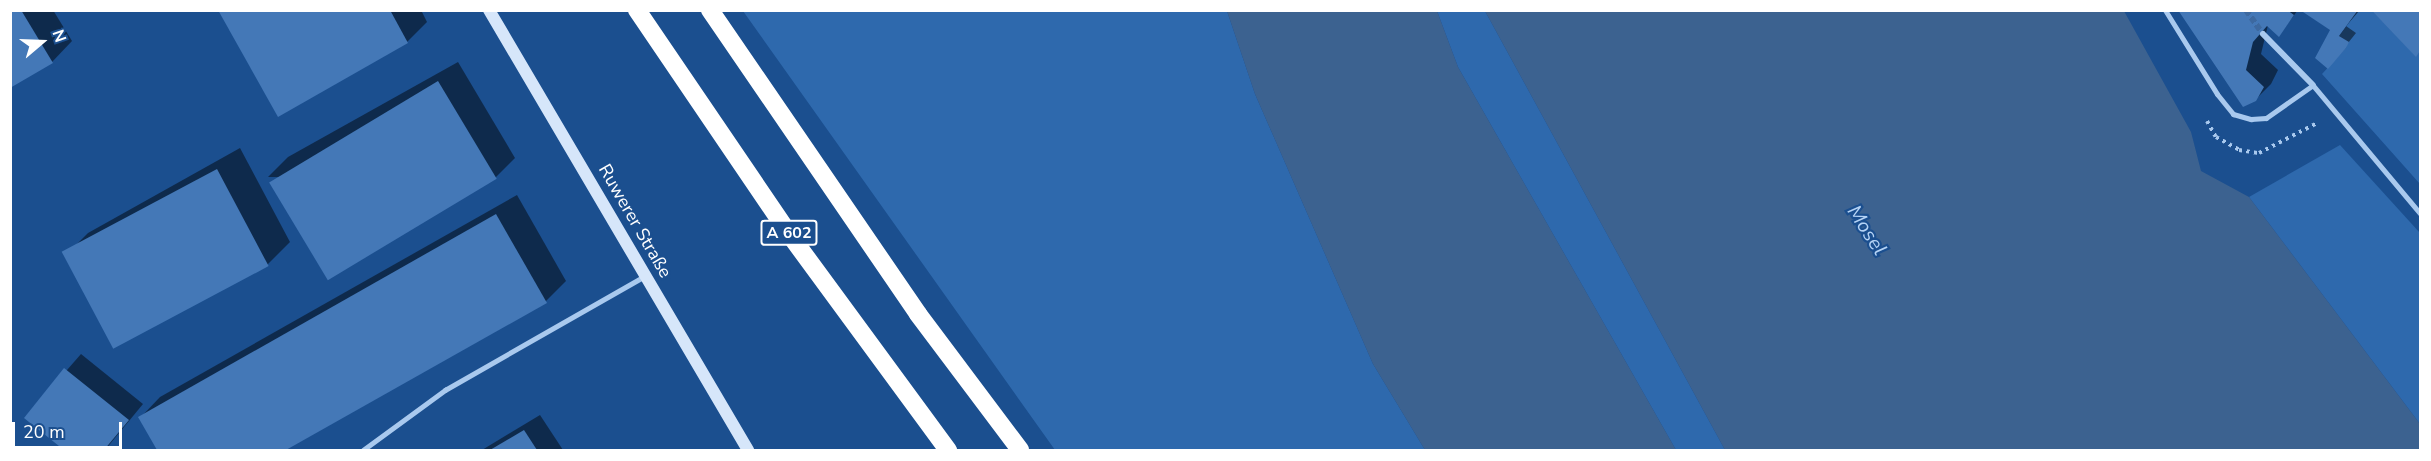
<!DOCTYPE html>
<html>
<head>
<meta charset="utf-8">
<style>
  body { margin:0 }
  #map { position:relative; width:2431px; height:461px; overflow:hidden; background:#1b4f8f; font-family:"Nunito Sans",sans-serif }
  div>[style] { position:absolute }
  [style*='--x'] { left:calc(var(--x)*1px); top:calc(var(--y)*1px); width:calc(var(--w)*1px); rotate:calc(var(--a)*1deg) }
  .green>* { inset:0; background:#2e69ad }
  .water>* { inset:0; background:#3c6290 }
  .shadow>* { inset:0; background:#0007 }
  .building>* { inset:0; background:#4478b7; transform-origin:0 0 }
  .minor-tunnel>* { height:6px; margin-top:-3px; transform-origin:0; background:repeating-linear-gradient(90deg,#3d69a0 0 6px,transparent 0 9px) }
  .path>* { height:4px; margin-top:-2px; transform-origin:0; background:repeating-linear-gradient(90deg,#a9c9ee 0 3px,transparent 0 7.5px) }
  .service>* { height:4.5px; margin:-2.25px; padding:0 2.25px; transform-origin:2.25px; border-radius:2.25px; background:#a9c9ee }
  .pedestrian>* { height:5px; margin:-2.5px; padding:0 2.5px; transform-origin:2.5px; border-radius:2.5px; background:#a9c9ee }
  .minor>* { height:6px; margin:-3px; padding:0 3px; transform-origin:3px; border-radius:3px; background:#a9c9ee }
  .secondary>* { height:12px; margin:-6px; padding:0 6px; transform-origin:6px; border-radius:6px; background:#d6e6fa }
  .motorway>* { height:18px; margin:-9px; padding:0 9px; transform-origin:9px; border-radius:9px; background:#fff }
  span { translate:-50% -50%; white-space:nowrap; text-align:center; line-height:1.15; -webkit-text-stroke:4.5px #1b4f8f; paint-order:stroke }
  .shield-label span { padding:2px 4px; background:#1b4f8f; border:2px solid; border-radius:4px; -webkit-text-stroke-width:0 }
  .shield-label { font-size:16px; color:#fff; font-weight:700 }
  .street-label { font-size:18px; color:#fff }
  .water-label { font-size:20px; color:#b5d3f5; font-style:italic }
  .frame { position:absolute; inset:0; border:12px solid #fff; pointer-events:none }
  .north { position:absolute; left:12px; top:12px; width:60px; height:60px; -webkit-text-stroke:4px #1b4f8f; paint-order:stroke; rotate:71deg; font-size:16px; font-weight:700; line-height:24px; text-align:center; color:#fff }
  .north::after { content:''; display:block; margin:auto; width:21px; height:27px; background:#fff; clip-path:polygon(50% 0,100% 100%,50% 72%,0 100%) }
  .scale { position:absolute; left:12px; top:422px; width:110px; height:27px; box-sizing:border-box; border:3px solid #fff; border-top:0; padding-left:8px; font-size:18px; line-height:21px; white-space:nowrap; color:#fff; -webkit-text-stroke:4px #1b4f8f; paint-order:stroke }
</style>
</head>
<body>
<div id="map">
  <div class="green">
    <div style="clip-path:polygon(743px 11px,1227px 11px,1255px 94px,1373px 364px,1425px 450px,1055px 450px)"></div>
    <div style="clip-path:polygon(1437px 11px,1485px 11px,1725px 450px,1676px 450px,1458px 67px)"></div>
    <div style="clip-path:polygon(2358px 11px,2372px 11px,2416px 56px,2420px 51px,2420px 184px,2322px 74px,2346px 48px,2348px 42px,2339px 36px)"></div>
    <div style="clip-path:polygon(2340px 145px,2420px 233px,2420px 424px,2249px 197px)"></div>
  </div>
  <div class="water">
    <div style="clip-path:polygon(1227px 11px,1437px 11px,1458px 67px,1676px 450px,1425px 450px,1373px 364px,1255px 94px)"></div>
    <div style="clip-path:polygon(1485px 11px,2124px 11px,2191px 132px,2201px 171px,2249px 197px,2420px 424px,2420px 450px,1725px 450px)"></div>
  </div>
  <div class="shadow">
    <div style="clip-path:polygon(10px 10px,53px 10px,72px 41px,52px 62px)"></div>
    <div style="clip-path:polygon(220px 10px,421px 10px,427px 22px,407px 42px)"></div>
    <div style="clip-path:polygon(2180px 10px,2298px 10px,2279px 35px,2268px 25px,2261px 54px,2278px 70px,2271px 84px,2255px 100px)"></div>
    <div style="clip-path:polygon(2303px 10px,2360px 10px,2346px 26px,2356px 33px,2336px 58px,2333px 30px)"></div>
    <div style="clip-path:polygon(2373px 10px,2420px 10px,2420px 50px,2416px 55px)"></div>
    <div style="clip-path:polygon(458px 62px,515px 158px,495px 178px,268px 177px,288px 157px)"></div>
    <div style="clip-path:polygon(240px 148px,290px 242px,267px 265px,66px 255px,88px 233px)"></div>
    <div style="clip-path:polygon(517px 195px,566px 281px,546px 301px,283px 450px,158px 450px,140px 418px,160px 397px)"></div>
    <div style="clip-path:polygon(81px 354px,143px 404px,105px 450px,67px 450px,26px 417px)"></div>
    <div style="clip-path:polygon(540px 415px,563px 450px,482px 450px)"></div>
  </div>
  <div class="building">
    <div style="clip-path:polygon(10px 10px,21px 10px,53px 63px,10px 88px)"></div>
    <div style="clip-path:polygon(218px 10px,390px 10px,408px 43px,278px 117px)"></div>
    <div style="clip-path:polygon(2178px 10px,2287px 10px,2294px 15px,2279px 37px,2267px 26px,2253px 42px,2246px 70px,2264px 87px,2256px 101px,2243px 107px)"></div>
    <div style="clip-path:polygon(2300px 10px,2358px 10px,2339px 36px,2349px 42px,2346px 48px,2328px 69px,2315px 58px,2330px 30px)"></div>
    <div style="clip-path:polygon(2371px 10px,2420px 10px,2420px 51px,2416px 57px)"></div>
    <div style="left:438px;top:81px;width:114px;height:197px;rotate:59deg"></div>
    <div style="left:217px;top:169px;width:110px;height:176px;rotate:62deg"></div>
    <div style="clip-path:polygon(496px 214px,547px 303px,286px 450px,157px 450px,138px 417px)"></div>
    <div style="clip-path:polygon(64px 368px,129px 420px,104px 450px,64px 450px,24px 418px)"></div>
    <div style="clip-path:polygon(524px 430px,537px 450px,490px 450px)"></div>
  </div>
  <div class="minor-tunnel">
    <div style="--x:2246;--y:10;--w:29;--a:55"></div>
  </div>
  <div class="path">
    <div style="--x:2207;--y:121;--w:18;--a:61"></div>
    <div style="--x:2216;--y:137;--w:26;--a:29"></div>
    <div style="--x:2239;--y:150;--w:20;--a:9"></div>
    <div style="--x:2259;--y:153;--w:65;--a:-27.3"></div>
  </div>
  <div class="service">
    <div style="--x:2313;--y:85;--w:167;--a:50.1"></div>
    <div style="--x:363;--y:450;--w:102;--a:-36.2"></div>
    <div style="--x:445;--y:390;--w:228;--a:-29.7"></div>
  </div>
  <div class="pedestrian">
    <div style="--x:2165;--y:10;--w:99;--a:58.2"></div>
    <div style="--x:2217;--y:94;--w:26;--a:51"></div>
    <div style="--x:2233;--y:114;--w:19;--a:16"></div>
    <div style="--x:2251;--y:119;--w:15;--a:-4"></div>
    <div style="--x:2266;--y:118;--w:57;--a:-35.1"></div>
  </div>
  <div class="minor">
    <div style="--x:2263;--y:34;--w:71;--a:45.6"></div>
  </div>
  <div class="secondary">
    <div style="--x:489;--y:10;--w:511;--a:59.52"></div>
  </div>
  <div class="motorway">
    <div style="--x:637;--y:10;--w:267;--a:55.8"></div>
    <div style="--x:787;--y:231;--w:272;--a:53.7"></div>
    <div style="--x:710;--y:10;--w:368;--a:55.6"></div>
    <div style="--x:918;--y:314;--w:170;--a:53.1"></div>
  </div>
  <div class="shield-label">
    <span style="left:789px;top:233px">A 602</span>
  </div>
  <div class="street-label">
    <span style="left:635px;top:221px;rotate:60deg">Ruwerer Straße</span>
  </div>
  <div class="water-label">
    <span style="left:1867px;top:230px;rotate:57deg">Mosel</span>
  </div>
  <div class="frame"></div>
  <div class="north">N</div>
  <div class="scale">20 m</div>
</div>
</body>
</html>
